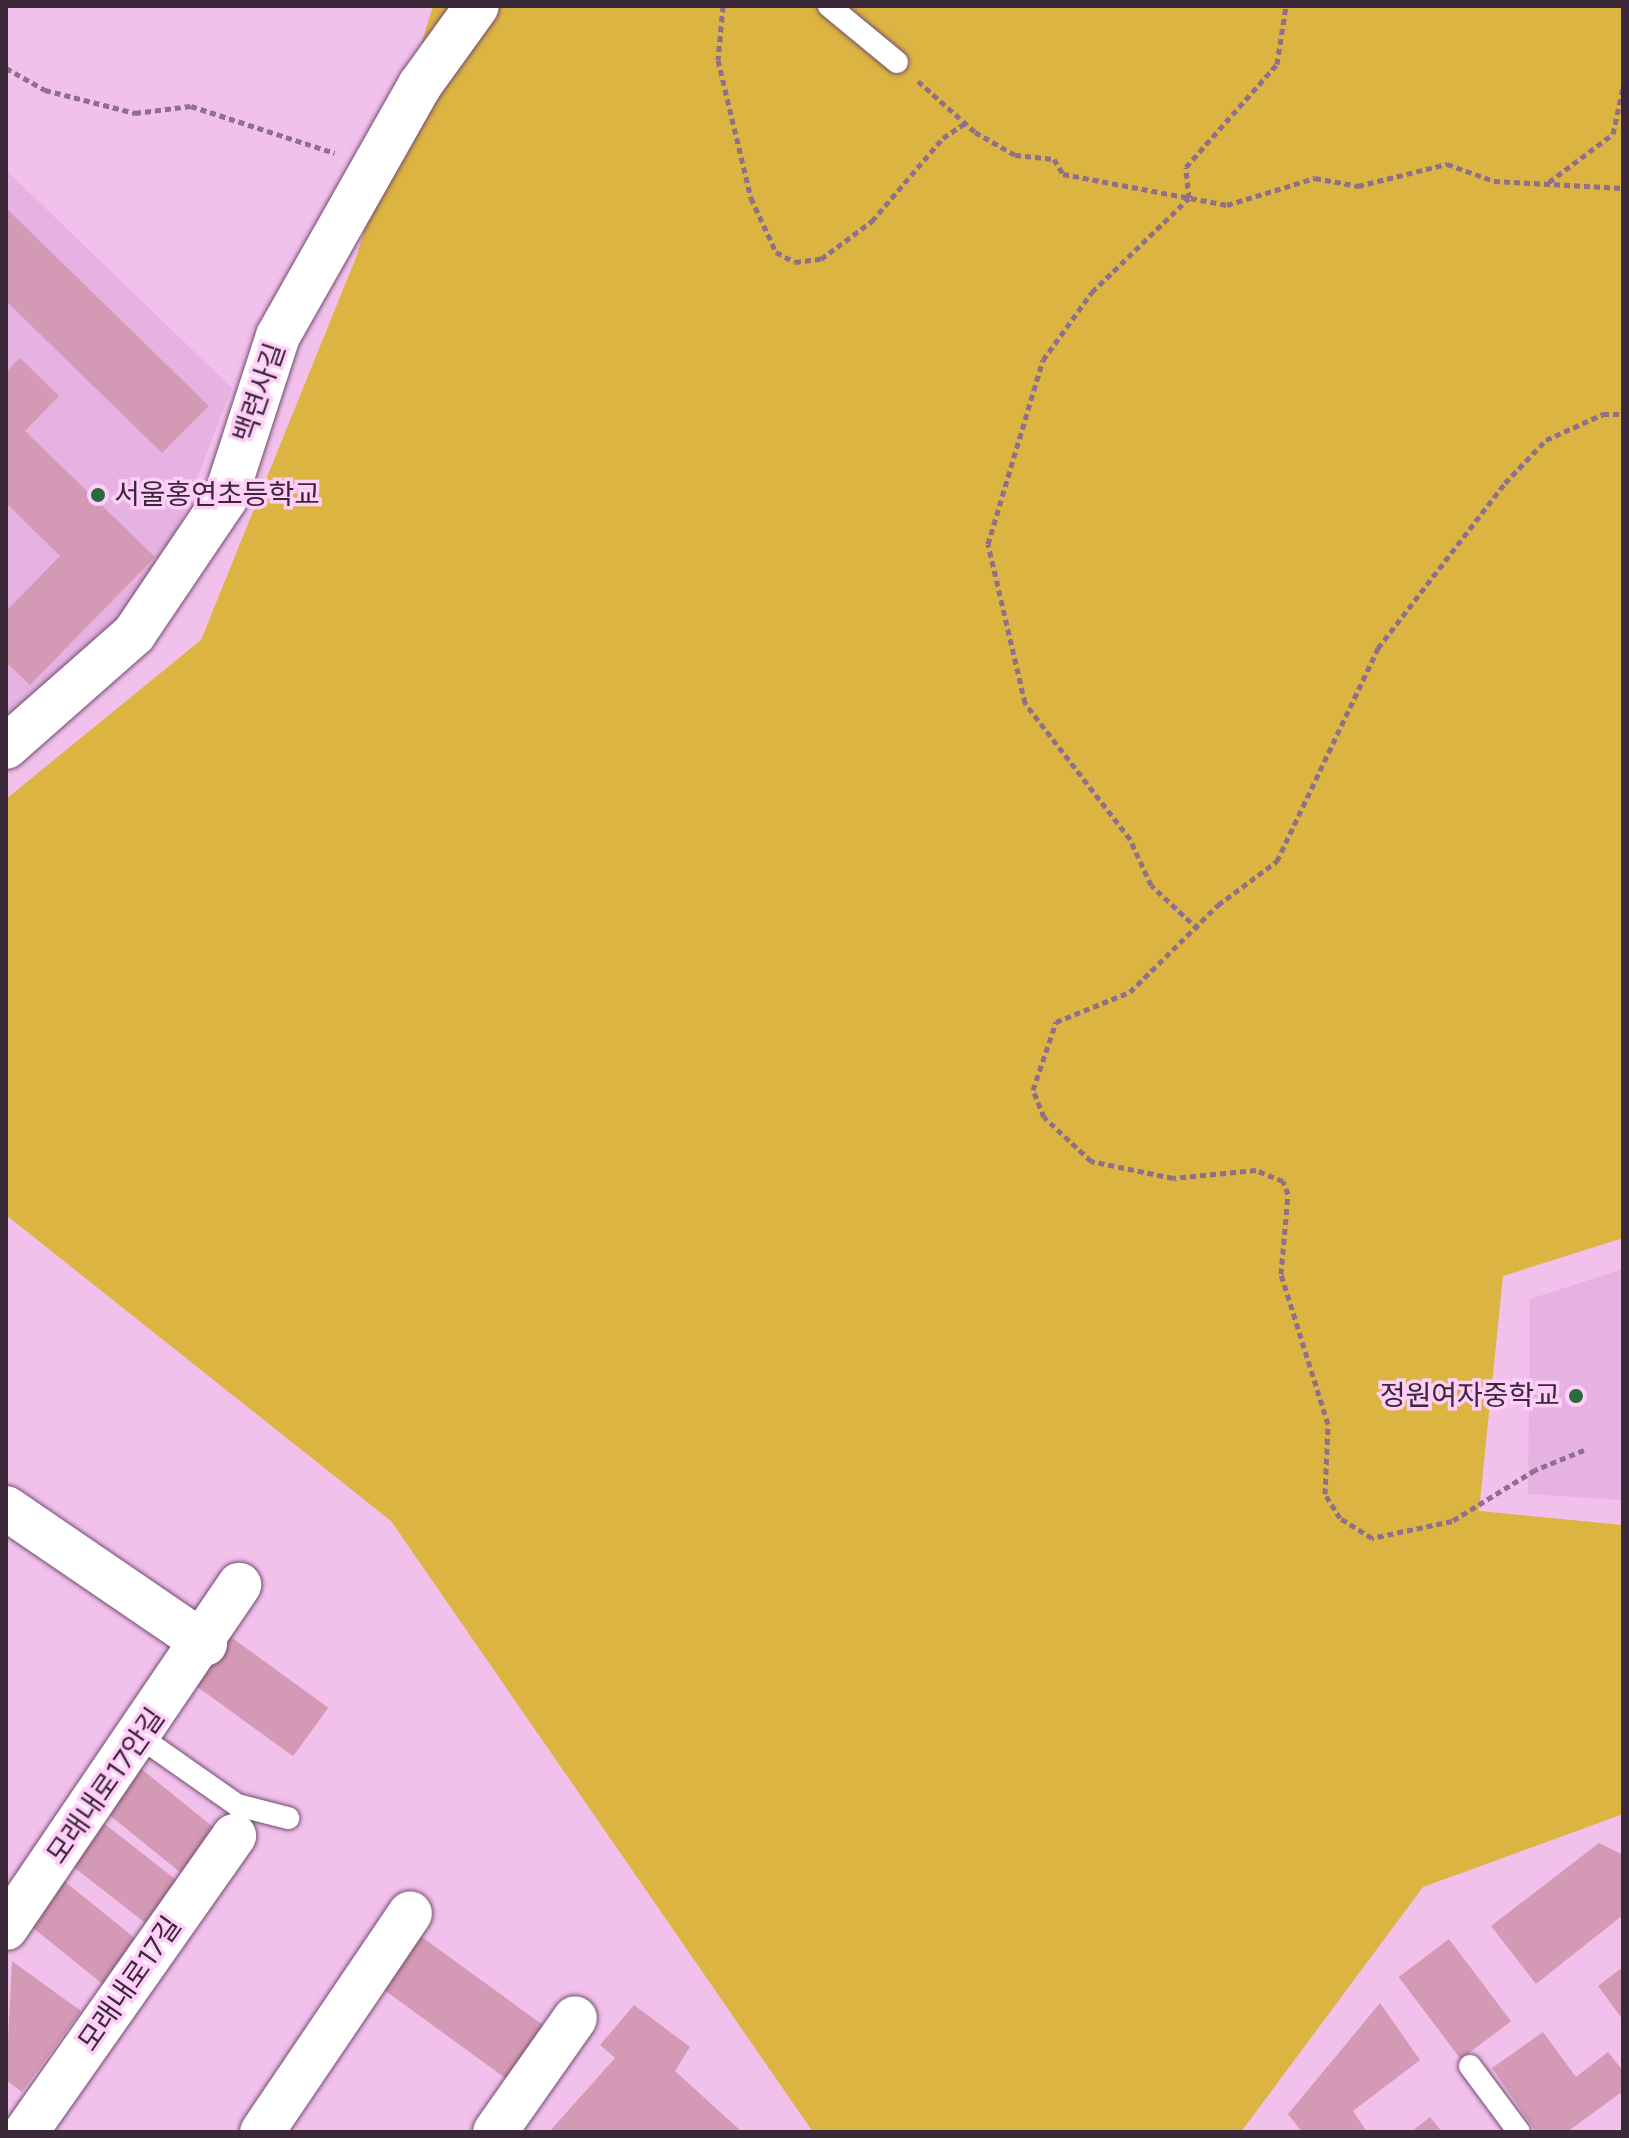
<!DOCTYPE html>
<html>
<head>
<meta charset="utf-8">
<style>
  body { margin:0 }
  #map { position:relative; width:1629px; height:2138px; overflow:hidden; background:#f1c1ec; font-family:Jost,"Noto Sans KR",sans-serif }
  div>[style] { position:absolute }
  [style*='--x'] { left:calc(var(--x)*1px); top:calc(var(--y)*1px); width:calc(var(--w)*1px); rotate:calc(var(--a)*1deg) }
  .built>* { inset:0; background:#e6b2e2 }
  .green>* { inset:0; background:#dbb441 }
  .building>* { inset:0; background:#d49ab5; transform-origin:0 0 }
  .path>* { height:5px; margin-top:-2.5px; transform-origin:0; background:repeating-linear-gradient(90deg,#906f8c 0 6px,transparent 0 10px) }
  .roads { filter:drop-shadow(0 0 2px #734a6f) drop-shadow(0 0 2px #734a6f) }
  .lane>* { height:22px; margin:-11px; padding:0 11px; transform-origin:11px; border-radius:11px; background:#fff }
  .street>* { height:44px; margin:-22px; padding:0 22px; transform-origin:22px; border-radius:22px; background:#fff }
  .dots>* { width:22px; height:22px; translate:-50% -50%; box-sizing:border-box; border:4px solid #ffcef9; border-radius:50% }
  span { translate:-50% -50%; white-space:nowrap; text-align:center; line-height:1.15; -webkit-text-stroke:7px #ffcef9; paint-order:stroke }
  .street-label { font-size:28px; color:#3a2738 }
  .poi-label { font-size:28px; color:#3a2738 }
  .left { translate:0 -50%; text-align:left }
  .right { translate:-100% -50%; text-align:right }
  .frame { position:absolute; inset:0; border:8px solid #3a2738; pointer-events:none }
</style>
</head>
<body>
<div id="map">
  <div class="built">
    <div style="clip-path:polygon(6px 170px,232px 388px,149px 602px,6px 715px)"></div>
    <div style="clip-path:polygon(1623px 1269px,1623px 1500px,1528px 1494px,1530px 1299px)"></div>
  </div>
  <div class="green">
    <div style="clip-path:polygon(433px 6px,1623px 6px,1623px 1238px,1503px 1276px,1479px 1511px,1623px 1525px,1623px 1814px,1423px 1887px,1241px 2132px,813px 2132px,391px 1521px,6px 1215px,6px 799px,201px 640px,357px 255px)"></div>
  </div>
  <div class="building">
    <div style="clip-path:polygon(6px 208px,209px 406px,162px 453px,6px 301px)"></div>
    <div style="clip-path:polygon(20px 358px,59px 396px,25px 431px,155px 557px,30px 685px,6px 662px,6px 611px,60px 556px,6px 503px,6px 372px)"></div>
    <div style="left:224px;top:1632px;width:129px;height:60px;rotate:36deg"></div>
    <div style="left:139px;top:1767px;width:107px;height:56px;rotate:39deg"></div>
    <div style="left:97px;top:1818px;width:110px;height:53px;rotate:38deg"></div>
    <div style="clip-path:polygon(1599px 1843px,1623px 1855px,1623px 1915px,1536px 1984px,1491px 1926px)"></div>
    <div style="left:58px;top:1876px;width:107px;height:56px;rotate:39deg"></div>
    <div style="left:419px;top:1935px;width:167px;height:65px;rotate:36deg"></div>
    <div style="left:1449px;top:1939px;width:103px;height:63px;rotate:53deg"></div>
    <div style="clip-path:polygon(12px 1961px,81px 2011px,22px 2092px,6px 2080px)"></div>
    <div style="clip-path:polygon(1623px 1967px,1623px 2020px,1598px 1986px)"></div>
    <div style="clip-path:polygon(1380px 2003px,1420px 2060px,1353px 2111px,1367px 2132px,1302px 2132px,1288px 2114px)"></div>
    <div style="clip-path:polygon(634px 2005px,690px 2047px,675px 2071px,742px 2132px,549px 2132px,615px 2058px,600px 2045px)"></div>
    <div style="clip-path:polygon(1543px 2032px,1576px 2077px,1608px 2052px,1623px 2071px,1623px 2091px,1567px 2132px,1536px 2132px,1492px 2068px)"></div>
    <div style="clip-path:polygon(1430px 2117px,1442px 2132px,1411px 2132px)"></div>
  </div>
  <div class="path">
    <div style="--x:723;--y:6;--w:54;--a:95.3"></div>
    <div style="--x:718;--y:60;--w:142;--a:76.6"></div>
    <div style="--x:751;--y:198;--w:60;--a:65.2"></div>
    <div style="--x:776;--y:252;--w:21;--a:28"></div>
    <div style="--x:795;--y:262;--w:26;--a:-7"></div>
    <div style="--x:821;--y:259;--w:64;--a:-36.7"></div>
    <div style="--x:872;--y:221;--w:109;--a:-49.5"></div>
    <div style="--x:943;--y:138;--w:27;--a:-34"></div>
    <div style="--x:6;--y:68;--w:45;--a:29.4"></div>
    <div style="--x:45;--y:90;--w:93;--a:14.3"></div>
    <div style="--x:135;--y:113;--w:56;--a:-7.1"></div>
    <div style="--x:191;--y:106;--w:151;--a:18.1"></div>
    <div style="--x:918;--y:81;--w:76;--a:41.8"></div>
    <div style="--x:975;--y:132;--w:46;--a:29.9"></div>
    <div style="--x:1015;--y:155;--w:39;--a:6"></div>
    <div style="--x:1054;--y:159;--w:17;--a:59"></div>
    <div style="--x:1063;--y:174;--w:167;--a:10.7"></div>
    <div style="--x:1227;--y:205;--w:92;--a:-17.1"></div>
    <div style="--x:1315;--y:178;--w:44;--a:10.5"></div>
    <div style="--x:1358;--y:186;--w:92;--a:-13.9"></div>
    <div style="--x:1447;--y:164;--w:50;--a:19.9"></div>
    <div style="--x:1494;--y:181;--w:129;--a:3.1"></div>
    <div style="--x:1549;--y:182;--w:80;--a:-36.9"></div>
    <div style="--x:1613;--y:134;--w:48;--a:-78"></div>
    <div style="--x:1198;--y:929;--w:64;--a:-136.9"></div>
    <div style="--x:1151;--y:885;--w:51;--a:-114.5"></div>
    <div style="--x:1130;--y:839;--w:172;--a:-127.7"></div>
    <div style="--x:1025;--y:703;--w:163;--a:-103.1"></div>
    <div style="--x:988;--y:544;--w:192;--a:-73.4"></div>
    <div style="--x:1043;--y:360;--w:84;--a:-54.2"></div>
    <div style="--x:1092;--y:292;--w:135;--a:-44.1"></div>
    <div style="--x:1189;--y:198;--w:31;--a:-96"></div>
    <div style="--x:1186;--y:167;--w:137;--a:-48.5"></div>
    <div style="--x:1277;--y:64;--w:59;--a:-81.2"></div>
    <div style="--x:1584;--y:1450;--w:53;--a:157.8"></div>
    <div style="--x:1535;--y:1470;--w:97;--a:148.4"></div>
    <div style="--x:1452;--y:1521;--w:82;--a:168"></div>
    <div style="--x:1372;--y:1538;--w:38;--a:-148"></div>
    <div style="--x:1340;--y:1518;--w:28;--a:-122"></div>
    <div style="--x:1325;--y:1494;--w:70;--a:-87.5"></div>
    <div style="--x:1328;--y:1424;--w:157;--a:-107.4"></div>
    <div style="--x:1281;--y:1274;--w:80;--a:-85"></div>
    <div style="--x:1288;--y:1194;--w:14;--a:-111"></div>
    <div style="--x:1283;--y:1181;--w:29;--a:-158"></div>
    <div style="--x:1256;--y:1170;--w:83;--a:174.5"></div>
    <div style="--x:1173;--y:1178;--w:84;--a:-168.3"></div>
    <div style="--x:1091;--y:1161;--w:64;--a:-136.9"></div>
    <div style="--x:1044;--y:1117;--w:29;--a:-112"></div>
    <div style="--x:1033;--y:1090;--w:72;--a:-71.3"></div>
    <div style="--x:1056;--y:1022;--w:80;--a:-22.1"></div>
    <div style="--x:1130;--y:992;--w:124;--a:-44.7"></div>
    <div style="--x:1218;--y:905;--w:74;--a:-36.7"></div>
    <div style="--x:1277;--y:861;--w:236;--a:-64.6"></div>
    <div style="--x:1378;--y:648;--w:208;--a:-52.4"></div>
    <div style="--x:1505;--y:483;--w:59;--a:-46.4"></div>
    <div style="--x:1546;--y:440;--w:63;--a:-24.5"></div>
    <div style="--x:1603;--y:414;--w:20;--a:0"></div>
  </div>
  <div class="roads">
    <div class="lane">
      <div style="--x:829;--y:6;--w:88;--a:39.5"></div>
      <div style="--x:140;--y:1737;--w:118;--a:35"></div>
      <div style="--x:237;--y:1805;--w:53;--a:14.3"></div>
      <div style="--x:1470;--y:2066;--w:82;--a:53.4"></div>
    </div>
    <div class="street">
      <div style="--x:6;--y:747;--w:171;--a:-41.4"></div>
      <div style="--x:134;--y:634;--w:163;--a:-56"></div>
      <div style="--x:225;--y:499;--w:171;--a:-72"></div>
      <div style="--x:278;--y:336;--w:288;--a:-60.5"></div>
      <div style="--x:420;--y:85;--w:97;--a:-54.2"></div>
      <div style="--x:6;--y:1508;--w:241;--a:34.3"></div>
      <div style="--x:6;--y:1928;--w:415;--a:-55.8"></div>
      <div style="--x:26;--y:2132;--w:362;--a:-54.9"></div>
      <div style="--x:262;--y:2132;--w:264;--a:-55.9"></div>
      <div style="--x:495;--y:2132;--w:139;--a:-54.9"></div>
    </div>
  </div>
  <div class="dots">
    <div style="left:98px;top:495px;background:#266d3a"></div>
    <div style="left:1576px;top:1396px;background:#266d3a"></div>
  </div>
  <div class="street-label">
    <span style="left:260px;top:393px;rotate:-71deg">백련사길</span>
    <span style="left:106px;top:1786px;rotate:-55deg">모래내로17안길</span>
    <span style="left:130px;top:1984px;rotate:-55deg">모래내로17길</span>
  </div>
  <div class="poi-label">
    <span class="left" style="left:114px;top:495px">서울홍연초등학교</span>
    <span class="right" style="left:1560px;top:1396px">정원여자중학교</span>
  </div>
  <div class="frame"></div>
</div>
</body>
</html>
